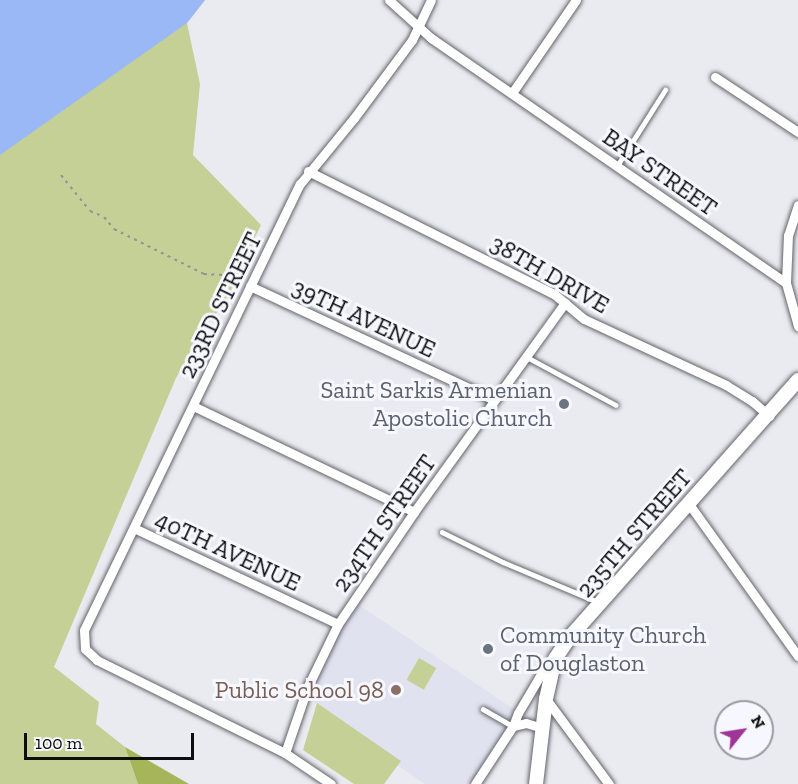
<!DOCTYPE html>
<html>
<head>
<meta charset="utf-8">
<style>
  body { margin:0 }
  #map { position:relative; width:798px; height:784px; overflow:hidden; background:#eaebf1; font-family:"Zilla Slab",serif }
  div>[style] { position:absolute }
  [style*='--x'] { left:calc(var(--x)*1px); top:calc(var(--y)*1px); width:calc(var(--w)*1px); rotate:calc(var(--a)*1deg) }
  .built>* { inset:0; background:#e0e2f0 }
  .green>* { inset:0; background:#c5d097; transform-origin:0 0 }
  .forest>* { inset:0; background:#a7b55a }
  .water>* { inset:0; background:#9ab8f5 }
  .path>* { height:2px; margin-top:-1px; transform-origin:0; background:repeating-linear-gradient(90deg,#939498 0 3px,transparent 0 7.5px) }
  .roads { filter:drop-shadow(0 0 2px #636369) drop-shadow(0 0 2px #636369) }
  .lane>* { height:4.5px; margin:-2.25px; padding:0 2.25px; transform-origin:2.25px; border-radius:2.25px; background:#fff }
  .street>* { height:9px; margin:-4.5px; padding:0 4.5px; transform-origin:4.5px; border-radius:4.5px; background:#fff }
  .secondary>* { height:14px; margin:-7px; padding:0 7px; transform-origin:7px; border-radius:7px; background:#fff }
  .dots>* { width:16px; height:16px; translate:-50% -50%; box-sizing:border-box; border:3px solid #f7f8ff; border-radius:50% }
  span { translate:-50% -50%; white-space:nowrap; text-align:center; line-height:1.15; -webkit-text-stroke:6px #f7f8ff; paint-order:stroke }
  .street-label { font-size:24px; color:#0c0d0f }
  .worship-label { font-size:24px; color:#5b616d }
  .right { translate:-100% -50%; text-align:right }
  .left { translate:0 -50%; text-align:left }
  .education-label { font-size:24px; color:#785e54 }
  .north { position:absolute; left:714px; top:700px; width:60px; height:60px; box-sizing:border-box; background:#f7f8ff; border:2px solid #999a9f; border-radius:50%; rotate:60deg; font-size:16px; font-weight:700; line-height:24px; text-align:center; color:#0c0d0f }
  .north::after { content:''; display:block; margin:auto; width:21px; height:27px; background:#9f3597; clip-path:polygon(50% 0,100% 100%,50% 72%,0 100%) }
  .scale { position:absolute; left:24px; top:733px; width:170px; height:27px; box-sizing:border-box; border:3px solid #0c0d0f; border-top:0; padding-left:8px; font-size:18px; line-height:21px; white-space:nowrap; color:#0c0d0f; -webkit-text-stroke:4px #f7f8ff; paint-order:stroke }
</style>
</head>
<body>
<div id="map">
  <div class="built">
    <div style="clip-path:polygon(353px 601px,521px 714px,475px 784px,425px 784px,398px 766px,400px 761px,304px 695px)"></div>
  </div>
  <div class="green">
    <div style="clip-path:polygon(163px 0,205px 0,187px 23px,200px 84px,193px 155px,261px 225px,255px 237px,259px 245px,229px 300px,207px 323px,176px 378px,54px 667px,99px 702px,96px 724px,125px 747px,138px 784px,0 784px,0 86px)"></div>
    <div style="left:419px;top:658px;width:20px;height:25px;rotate:30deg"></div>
    <div style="clip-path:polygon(317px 703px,401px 761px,384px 784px,354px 784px,303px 750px)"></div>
  </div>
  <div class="forest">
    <div style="clip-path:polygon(125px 747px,189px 784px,138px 784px)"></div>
  </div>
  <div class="water">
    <div style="clip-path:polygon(0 0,205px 0,187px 23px,0 155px)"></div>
  </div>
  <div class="path">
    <div style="--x:61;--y:175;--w:46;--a:51.1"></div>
    <div style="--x:90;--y:211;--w:15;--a:23"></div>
    <div style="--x:104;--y:217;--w:16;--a:50"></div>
    <div style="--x:114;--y:229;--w:101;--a:26.6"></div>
    <div style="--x:204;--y:274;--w:20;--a:3"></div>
    <div style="--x:224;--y:275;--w:20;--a:24"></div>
  </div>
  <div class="roads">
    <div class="lane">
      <div style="--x:617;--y:166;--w:90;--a:-57.7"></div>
      <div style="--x:525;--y:356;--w:103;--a:28.3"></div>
      <div style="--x:442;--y:532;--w:68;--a:26.2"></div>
      <div style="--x:503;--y:562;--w:103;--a:22.8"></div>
      <div style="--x:483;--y:709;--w:34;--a:30"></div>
    </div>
    <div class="street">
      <div style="--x:389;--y:0;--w:57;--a:42.1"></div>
      <div style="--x:431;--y:38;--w:431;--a:34.6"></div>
      <div style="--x:715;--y:77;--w:100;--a:33.5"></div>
      <div style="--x:512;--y:93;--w:113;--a:-55.5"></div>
      <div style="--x:308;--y:171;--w:275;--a:26.6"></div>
      <div style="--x:554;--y:294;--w:39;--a:40"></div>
      <div style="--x:584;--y:319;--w:157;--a:24.9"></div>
      <div style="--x:726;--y:385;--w:31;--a:32"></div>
      <div style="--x:752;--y:401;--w:23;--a:41"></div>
      <div style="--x:798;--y:205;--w:32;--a:108"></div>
      <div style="--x:788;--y:235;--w:48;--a:92.4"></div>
      <div style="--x:786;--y:283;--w:45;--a:74.4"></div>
      <div style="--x:250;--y:286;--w:269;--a:25"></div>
      <div style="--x:193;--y:406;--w:245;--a:25.6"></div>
      <div style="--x:689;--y:504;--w:187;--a:54.4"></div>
      <div style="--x:134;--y:528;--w:225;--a:25.2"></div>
      <div style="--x:546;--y:699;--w:106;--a:53.5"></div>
      <div style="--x:513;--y:726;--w:13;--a:-13"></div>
      <div style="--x:526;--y:723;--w:17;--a:17"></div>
      <div style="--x:285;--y:753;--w:71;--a:-71.1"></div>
      <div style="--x:308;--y:686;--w:69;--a:-64.2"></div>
      <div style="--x:338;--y:624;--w:135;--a:-55.8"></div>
      <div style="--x:414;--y:512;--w:258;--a:-54.2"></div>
      <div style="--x:331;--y:784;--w:55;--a:-146"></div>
      <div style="--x:285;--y:753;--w:210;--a:-153.7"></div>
      <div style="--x:97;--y:660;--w:16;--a:-137"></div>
      <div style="--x:85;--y:649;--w:19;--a:-93"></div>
      <div style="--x:84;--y:630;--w:496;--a:-64.2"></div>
      <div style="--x:300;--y:184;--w:85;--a:-50.7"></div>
      <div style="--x:354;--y:118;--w:97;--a:-53.4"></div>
      <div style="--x:412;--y:40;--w:44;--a:-64.6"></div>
      <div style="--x:475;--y:784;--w:69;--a:-56.8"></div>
      <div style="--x:513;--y:726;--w:14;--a:-69"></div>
      <div style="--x:518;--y:713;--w:45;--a:-59.5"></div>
      <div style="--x:541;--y:674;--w:19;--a:-47"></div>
    </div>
    <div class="secondary">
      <div style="--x:536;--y:784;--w:86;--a:-83.3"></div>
      <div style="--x:546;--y:699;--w:41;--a:-77.3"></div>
      <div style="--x:555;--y:659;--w:25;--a:-56"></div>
      <div style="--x:569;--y:638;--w:345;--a:-48.4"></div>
    </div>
  </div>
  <div class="dots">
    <div style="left:564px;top:404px;background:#6b7280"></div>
    <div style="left:488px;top:649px;background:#6b7280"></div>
    <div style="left:396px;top:690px;background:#8d6e63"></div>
  </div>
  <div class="street-label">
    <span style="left:660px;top:172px;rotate:35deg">BAY STREET</span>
    <span style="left:550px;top:274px;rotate:30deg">38TH DRIVE</span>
    <span style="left:220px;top:305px;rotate:-64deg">233RD STREET</span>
    <span style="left:364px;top:318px;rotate:25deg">39TH AVENUE</span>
    <span style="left:384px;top:523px;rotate:-55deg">234TH STREET</span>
    <span style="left:634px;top:533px;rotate:-49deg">235TH STREET</span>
    <span style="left:228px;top:551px;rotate:25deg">40TH AVENUE</span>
  </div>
  <div class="worship-label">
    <span class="right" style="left:552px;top:404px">Saint Sarkis Armenian<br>Apostolic Church</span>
    <span class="left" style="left:500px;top:649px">Community Church<br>of Douglaston</span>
  </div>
  <div class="education-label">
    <span class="right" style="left:384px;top:690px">Public School 98</span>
  </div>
  <div class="north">N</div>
  <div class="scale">100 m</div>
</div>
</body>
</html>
